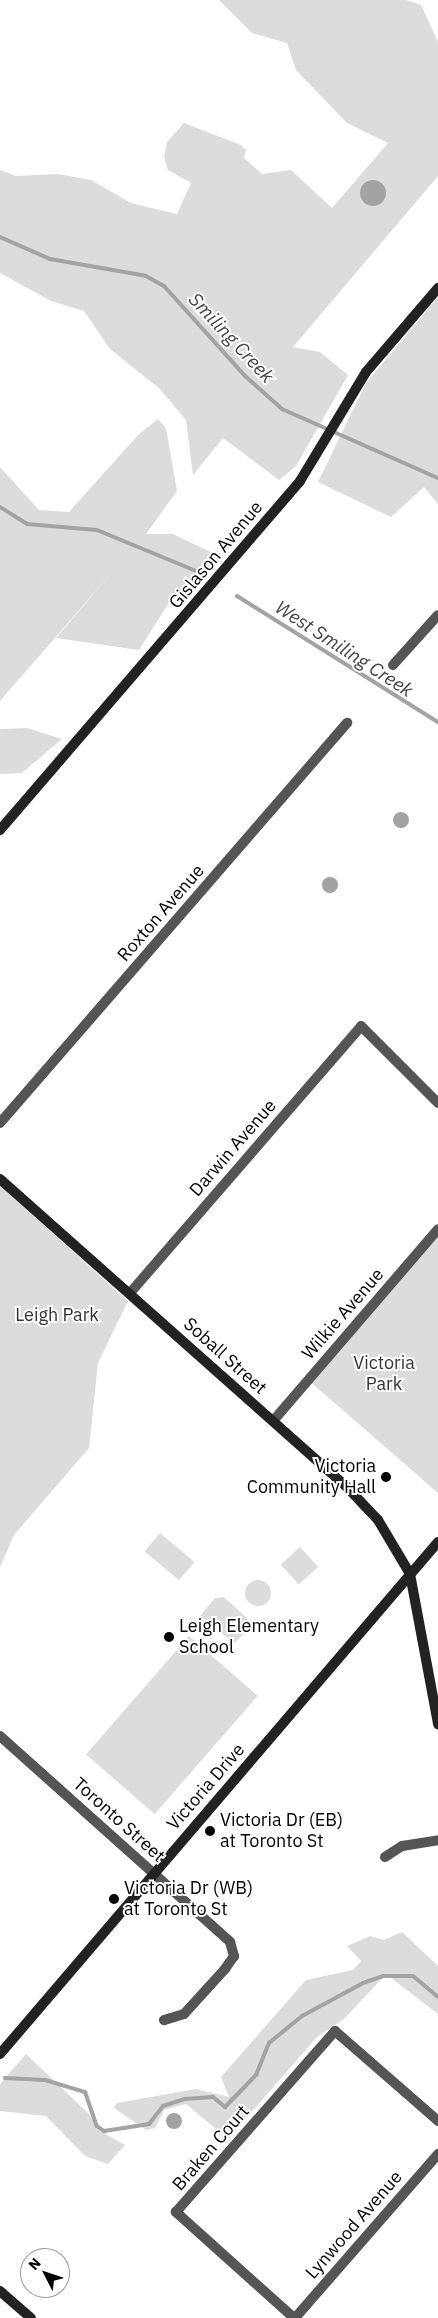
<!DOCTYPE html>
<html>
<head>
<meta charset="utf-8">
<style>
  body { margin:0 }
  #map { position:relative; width:438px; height:2318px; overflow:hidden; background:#fff; font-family:"IBM Plex Sans",sans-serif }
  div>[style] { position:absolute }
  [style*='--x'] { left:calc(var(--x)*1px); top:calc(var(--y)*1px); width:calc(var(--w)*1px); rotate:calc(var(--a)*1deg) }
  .green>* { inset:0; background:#dcdcdc; transform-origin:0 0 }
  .round { border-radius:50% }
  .water>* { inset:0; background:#a3a3a3 }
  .stream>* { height:4px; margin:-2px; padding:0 2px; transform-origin:2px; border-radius:2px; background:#a3a3a3 }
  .street>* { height:10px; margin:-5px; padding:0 5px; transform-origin:5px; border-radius:5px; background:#555 }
  .secondary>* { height:10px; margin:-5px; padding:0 5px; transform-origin:5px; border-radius:5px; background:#222 }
  .dots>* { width:14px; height:14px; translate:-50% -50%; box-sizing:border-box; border:2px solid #fff; border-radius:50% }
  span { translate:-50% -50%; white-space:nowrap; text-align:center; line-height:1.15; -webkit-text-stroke:4px #fff; paint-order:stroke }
  .street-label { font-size:18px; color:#000 }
  .park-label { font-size:18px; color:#333 }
  .poi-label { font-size:18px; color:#000 }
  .right { translate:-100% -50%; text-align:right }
  .left { translate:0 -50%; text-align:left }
  .water-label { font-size:19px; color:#444; font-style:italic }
  .north { position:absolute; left:20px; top:2248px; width:50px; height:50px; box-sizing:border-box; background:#fff; border:1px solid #999; border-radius:50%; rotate:311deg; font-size:14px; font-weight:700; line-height:20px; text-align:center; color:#000 }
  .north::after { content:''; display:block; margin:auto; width:18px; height:22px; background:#000; clip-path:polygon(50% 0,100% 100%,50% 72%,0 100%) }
</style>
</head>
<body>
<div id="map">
  <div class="green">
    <div style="clip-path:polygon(219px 0,406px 0,421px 5px,438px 42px,438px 176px,293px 347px,320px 352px,348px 375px,296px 466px,279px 480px,223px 438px,193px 475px,186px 420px,160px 389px,110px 349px,84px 311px,51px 301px,0 273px,0 170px,16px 176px,58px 174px,91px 180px,131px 203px,177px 214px,191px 183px,168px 170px,164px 157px,167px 142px,184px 123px,241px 145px,246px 150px,244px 158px,262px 174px,291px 170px,332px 208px,388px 143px,347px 123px,296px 70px,287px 43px,252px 33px)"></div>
    <div style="clip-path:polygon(438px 297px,438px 504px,424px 487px,391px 517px,318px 482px,366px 383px)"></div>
    <div style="clip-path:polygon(158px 419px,166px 428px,177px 491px,146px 534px,173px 534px,223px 558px,190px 588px,175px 593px,139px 650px,56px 638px,114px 570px,0 701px,0 467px,39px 510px,69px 512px,138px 435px)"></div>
    <div style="clip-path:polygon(27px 728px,62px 739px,22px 773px,0 774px,0 729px)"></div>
    <div style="clip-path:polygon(0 1186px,128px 1301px,98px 1363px,89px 1448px,14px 1535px,0 1567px)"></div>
    <div style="clip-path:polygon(438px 1229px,438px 1493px,307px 1379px)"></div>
    <div style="left:160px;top:1533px;width:45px;height:24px;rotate:40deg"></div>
    <div style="left:300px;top:1547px;width:27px;height:26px;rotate:48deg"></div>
    <div class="round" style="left:245px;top:1580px;width:26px;height:26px"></div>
    <div style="clip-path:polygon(224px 1597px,247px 1618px,246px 1632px,234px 1643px,200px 1616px,215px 1598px)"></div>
    <div style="left:189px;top:1636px;width:91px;height:157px;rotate:41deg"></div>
    <div style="clip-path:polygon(402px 1932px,438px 1966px,438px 2014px,386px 1974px,344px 2019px,317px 2037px,228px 2139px,186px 2104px,164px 2110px,155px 2128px,146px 2130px,114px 2108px,117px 2103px,196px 2089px,229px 2097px,221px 2077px,306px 1980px,353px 1970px,361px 1961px,347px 1946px,370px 1936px,384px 1940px)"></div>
    <div style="clip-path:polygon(26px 2054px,89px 2114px,100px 2131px,125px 2145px,108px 2164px,85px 2156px,46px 2116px,0 2111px,0 2084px)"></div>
  </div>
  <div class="water">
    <div class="round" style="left:360px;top:180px;width:26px;height:26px"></div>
    <div class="round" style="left:393px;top:812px;width:16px;height:16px"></div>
    <div class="round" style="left:322px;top:877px;width:16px;height:16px"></div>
    <div class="round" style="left:166px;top:2113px;width:16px;height:16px"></div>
  </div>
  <div class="stream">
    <div style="--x:0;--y:237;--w:55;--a:23.7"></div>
    <div style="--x:50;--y:259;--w:97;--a:10"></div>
    <div style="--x:146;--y:276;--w:21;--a:29"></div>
    <div style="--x:164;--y:286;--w:121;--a:48"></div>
    <div style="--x:245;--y:376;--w:50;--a:41.7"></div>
    <div style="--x:282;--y:409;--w:171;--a:23.9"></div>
    <div style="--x:0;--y:507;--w:32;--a:32"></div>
    <div style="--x:27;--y:524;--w:70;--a:4.9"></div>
    <div style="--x:97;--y:530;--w:113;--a:22.5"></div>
    <div style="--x:237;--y:596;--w:237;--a:32.1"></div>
    <div style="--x:5;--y:2078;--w:40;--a:2.9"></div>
    <div style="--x:45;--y:2080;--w:42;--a:16.7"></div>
    <div style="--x:85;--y:2092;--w:36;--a:71"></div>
    <div style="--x:97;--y:2126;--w:9;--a:36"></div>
    <div style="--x:104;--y:2131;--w:46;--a:-8.8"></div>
    <div style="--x:149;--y:2124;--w:23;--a:-52"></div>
    <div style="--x:163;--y:2106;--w:23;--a:-18"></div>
    <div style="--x:185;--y:2099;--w:28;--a:-4"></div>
    <div style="--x:213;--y:2097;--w:16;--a:40"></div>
    <div style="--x:225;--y:2107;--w:45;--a:-45.9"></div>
    <div style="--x:256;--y:2075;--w:35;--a:-68"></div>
    <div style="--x:269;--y:2043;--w:43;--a:-39.3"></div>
    <div style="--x:302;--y:2016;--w:69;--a:-28.4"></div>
    <div style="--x:363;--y:1983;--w:21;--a:-19"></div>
    <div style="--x:383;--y:1976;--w:30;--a:0"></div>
    <div style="--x:413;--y:1976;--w:33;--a:40"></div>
  </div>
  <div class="street">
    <div style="--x:393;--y:665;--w:67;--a:-48"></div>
    <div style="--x:0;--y:1123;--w:530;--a:-49.06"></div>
    <div style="--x:130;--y:1293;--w:353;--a:-49.1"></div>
    <div style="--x:361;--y:1026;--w:109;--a:45"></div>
    <div style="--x:273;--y:1421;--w:253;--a:-49.3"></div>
    <div style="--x:0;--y:1736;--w:309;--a:41.8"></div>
    <div style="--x:230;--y:1942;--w:15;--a:74"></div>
    <div style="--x:234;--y:1956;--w:16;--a:125"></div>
    <div style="--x:225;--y:1969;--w:61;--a:132.3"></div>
    <div style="--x:184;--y:2014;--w:21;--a:163"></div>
    <div style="--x:385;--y:1857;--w:20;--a:-33"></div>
    <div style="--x:402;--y:1846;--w:36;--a:-9"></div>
    <div style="--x:294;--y:2318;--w:159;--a:-138.1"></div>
    <div style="--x:176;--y:2212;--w:241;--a:-48.7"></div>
    <div style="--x:335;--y:2031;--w:137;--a:41.1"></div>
    <div style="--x:295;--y:2318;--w:218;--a:-48.9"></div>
  </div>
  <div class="secondary">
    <div style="--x:0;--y:830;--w:460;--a:-49.3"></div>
    <div style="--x:300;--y:481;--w:127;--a:-58.8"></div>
    <div style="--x:366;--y:372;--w:111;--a:-49.4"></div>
    <div style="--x:0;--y:1179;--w:460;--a:41.6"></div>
    <div style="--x:344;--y:1484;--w:50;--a:46.6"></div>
    <div style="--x:378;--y:1520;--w:63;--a:59.3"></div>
    <div style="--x:410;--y:1574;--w:153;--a:79.4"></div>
    <div style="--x:0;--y:2054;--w:674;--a:-49.45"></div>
    <div style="--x:0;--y:2291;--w:41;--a:41.1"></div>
  </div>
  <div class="dots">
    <div style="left:386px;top:1477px;background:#000"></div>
    <div style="left:169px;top:1637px;background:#000"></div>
    <div style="left:210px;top:1831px;background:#000"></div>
    <div style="left:114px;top:1899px;background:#000"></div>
  </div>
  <div class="street-label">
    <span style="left:216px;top:555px;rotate:-50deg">Gislason Avenue</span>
    <span style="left:161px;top:913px;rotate:-49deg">Roxton Avenue</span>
    <span style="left:233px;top:1148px;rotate:-49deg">Darwin Avenue</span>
    <span style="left:343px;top:1314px;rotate:-49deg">Wilkie Avenue</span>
    <span style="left:225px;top:1356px;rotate:42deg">Soball Street</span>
    <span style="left:206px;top:1787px;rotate:-49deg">Victoria Drive</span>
    <span style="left:119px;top:1820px;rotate:42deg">Toronto Street</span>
    <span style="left:211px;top:2148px;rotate:-49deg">Braken Court</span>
    <span style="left:354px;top:2225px;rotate:-49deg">Lynwood Avenue</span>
  </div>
  <div class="park-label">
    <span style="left:57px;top:1315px">Leigh Park</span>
    <span style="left:384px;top:1374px">Victoria<br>Park</span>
  </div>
  <div class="poi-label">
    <span class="right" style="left:376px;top:1477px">Victoria<br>Community Hall</span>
    <span class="left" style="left:179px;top:1637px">Leigh Elementary<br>School</span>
    <span class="left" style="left:220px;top:1831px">Victoria Dr (EB)<br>at Toronto St</span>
    <span class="left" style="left:124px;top:1899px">Victoria Dr (WB)<br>at Toronto St</span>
  </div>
  <div class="water-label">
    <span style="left:231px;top:338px;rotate:47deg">Smiling Creek</span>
    <span style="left:344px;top:649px;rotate:33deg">West Smiling Creek</span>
  </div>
  <div class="north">N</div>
</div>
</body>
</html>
